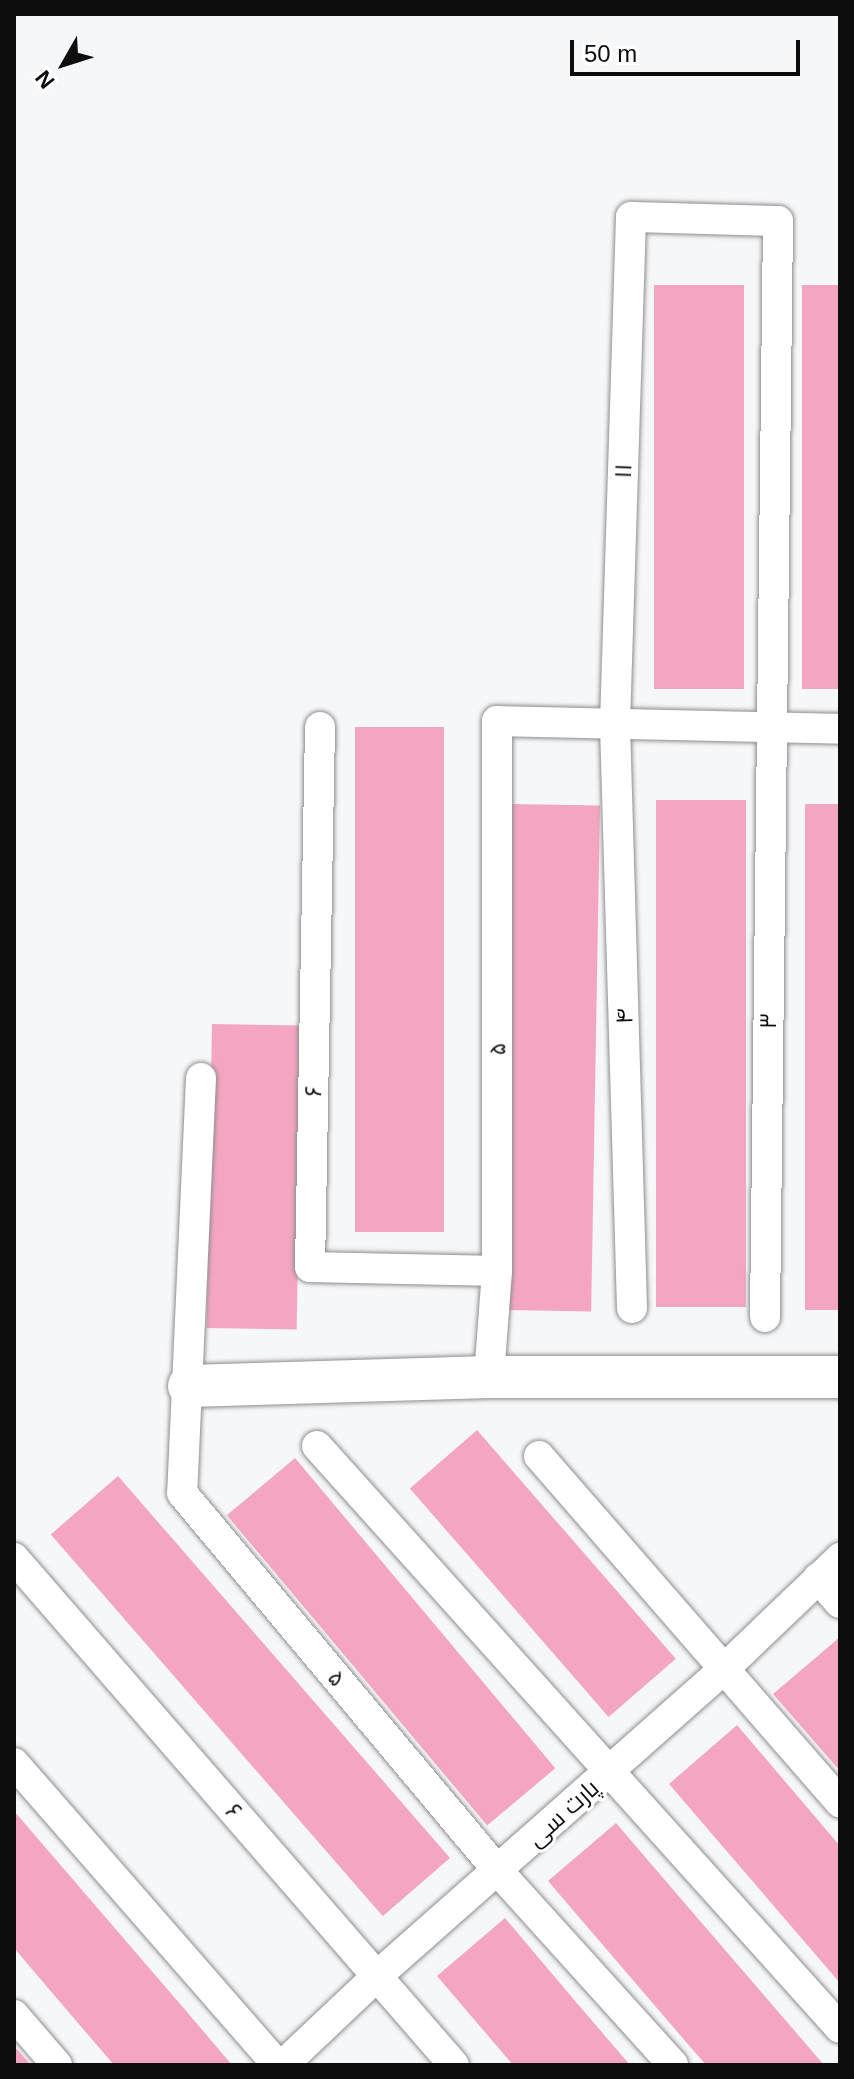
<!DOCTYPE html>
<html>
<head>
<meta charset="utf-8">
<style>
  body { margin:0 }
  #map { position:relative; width:854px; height:2079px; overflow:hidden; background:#f6f7f9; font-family:Arial,Cairo,sans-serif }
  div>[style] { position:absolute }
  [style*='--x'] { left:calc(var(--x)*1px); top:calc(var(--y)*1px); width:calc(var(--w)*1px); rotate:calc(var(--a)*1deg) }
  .building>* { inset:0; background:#f5a5c4; transform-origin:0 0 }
  .roads { filter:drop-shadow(0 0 2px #8d8e90) drop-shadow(0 0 2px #8d8e90) }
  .street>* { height:30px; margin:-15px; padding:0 15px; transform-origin:15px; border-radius:15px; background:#fff }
  .secondary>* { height:42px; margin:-21px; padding:0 21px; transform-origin:21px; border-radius:21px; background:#fff }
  span { translate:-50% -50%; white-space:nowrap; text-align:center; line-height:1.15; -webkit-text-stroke:6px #fff; paint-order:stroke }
  .street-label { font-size:24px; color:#0d0d0e }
  .frame { position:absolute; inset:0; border:16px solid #0d0d0e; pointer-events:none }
  .north { position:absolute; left:24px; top:24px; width:80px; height:80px; -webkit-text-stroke:6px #fff; paint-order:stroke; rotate:231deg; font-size:22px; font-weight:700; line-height:32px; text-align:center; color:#0d0d0e }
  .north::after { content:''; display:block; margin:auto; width:28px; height:36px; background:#0d0d0e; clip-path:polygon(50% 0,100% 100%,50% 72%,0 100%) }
  .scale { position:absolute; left:570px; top:40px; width:230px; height:36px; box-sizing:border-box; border:4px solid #0d0d0e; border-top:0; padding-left:10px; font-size:24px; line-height:28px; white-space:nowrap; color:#0d0d0e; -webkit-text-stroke:6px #fff; paint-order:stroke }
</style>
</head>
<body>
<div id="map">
  <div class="building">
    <div style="left:654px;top:285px;width:90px;height:404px"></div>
    <div style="left:802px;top:285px;width:38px;height:404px"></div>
    <div style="left:355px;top:727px;width:89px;height:505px"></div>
    <div style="left:656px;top:800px;width:90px;height:507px"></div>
    <div style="left:511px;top:804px;width:89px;height:506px;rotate:1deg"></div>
    <div style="left:805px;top:804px;width:35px;height:506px"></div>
    <div style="left:212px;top:1024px;width:90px;height:304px;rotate:1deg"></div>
    <div style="left:477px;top:1430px;width:303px;height:89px;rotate:49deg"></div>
    <div style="left:295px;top:1458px;width:405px;height:89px;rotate:50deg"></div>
    <div style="left:118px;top:1476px;width:506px;height:89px;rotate:49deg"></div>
    <div style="clip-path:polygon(840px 1637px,840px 1771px,773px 1694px)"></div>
    <div style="clip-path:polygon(737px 1725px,840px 1846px,840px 1983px,669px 1784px)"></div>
    <div style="clip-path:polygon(14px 1811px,187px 2012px,232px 2065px,114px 2065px,54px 1995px,14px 1948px)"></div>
    <div style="clip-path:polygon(616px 1823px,682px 1900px,824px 2065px,706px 2065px,680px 2035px,548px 1881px)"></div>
    <div style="clip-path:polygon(505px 1918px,570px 1995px,630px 2065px,513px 2065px,437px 1976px)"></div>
    <div style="clip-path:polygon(14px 2046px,31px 2065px,14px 2065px)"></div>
  </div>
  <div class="roads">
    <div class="street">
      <div style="--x:320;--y:727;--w:540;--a:91.06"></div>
      <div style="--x:310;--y:1267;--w:187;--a:1.2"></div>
      <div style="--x:201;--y:1078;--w:415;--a:92.6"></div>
      <div style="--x:182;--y:1493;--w:493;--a:50.1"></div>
      <div style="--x:498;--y:1871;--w:261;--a:47.9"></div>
      <div style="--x:632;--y:1308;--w:584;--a:-91.67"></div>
      <div style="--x:615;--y:724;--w:507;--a:-88.19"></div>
      <div style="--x:631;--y:217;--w:147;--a:1.6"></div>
      <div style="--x:778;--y:221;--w:1096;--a:90.68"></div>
      <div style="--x:489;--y:1377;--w:106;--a:-85.7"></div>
      <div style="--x:497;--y:1271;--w:550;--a:-90"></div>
      <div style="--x:497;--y:721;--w:343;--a:1.3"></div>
      <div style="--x:317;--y:1446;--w:782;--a:48.06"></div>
      <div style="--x:539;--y:1456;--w:459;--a:49"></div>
      <div style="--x:14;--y:1558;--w:671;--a:49.05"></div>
      <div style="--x:818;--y:1578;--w:33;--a:49"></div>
      <div style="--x:14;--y:1763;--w:400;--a:48.9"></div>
      <div style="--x:14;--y:2015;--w:66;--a:49.3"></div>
      <div style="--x:283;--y:2065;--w:129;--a:-43.4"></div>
      <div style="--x:377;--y:1976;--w:463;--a:-41.5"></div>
      <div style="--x:724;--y:1669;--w:161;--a:-43.7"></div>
    </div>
    <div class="secondary">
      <div style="--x:189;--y:1386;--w:300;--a:-1.7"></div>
      <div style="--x:489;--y:1377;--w:351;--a:0"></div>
    </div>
  </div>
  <div class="street-label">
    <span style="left:623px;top:471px;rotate:-88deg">۱۱</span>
    <span style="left:624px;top:1016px;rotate:-92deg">۴</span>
    <span style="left:768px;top:1021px;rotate:-89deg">۳</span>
    <span style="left:497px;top:1049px;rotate:-90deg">۵</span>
    <span style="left:313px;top:1091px;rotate:-89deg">۶</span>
    <span style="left:337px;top:1678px;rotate:50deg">۵</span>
    <span style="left:234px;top:1811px;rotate:49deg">۶</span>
    <span style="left:563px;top:1813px;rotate:-42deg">پارت سی</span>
  </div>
  <div class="frame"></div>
  <div class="north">N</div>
  <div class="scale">50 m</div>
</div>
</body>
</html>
